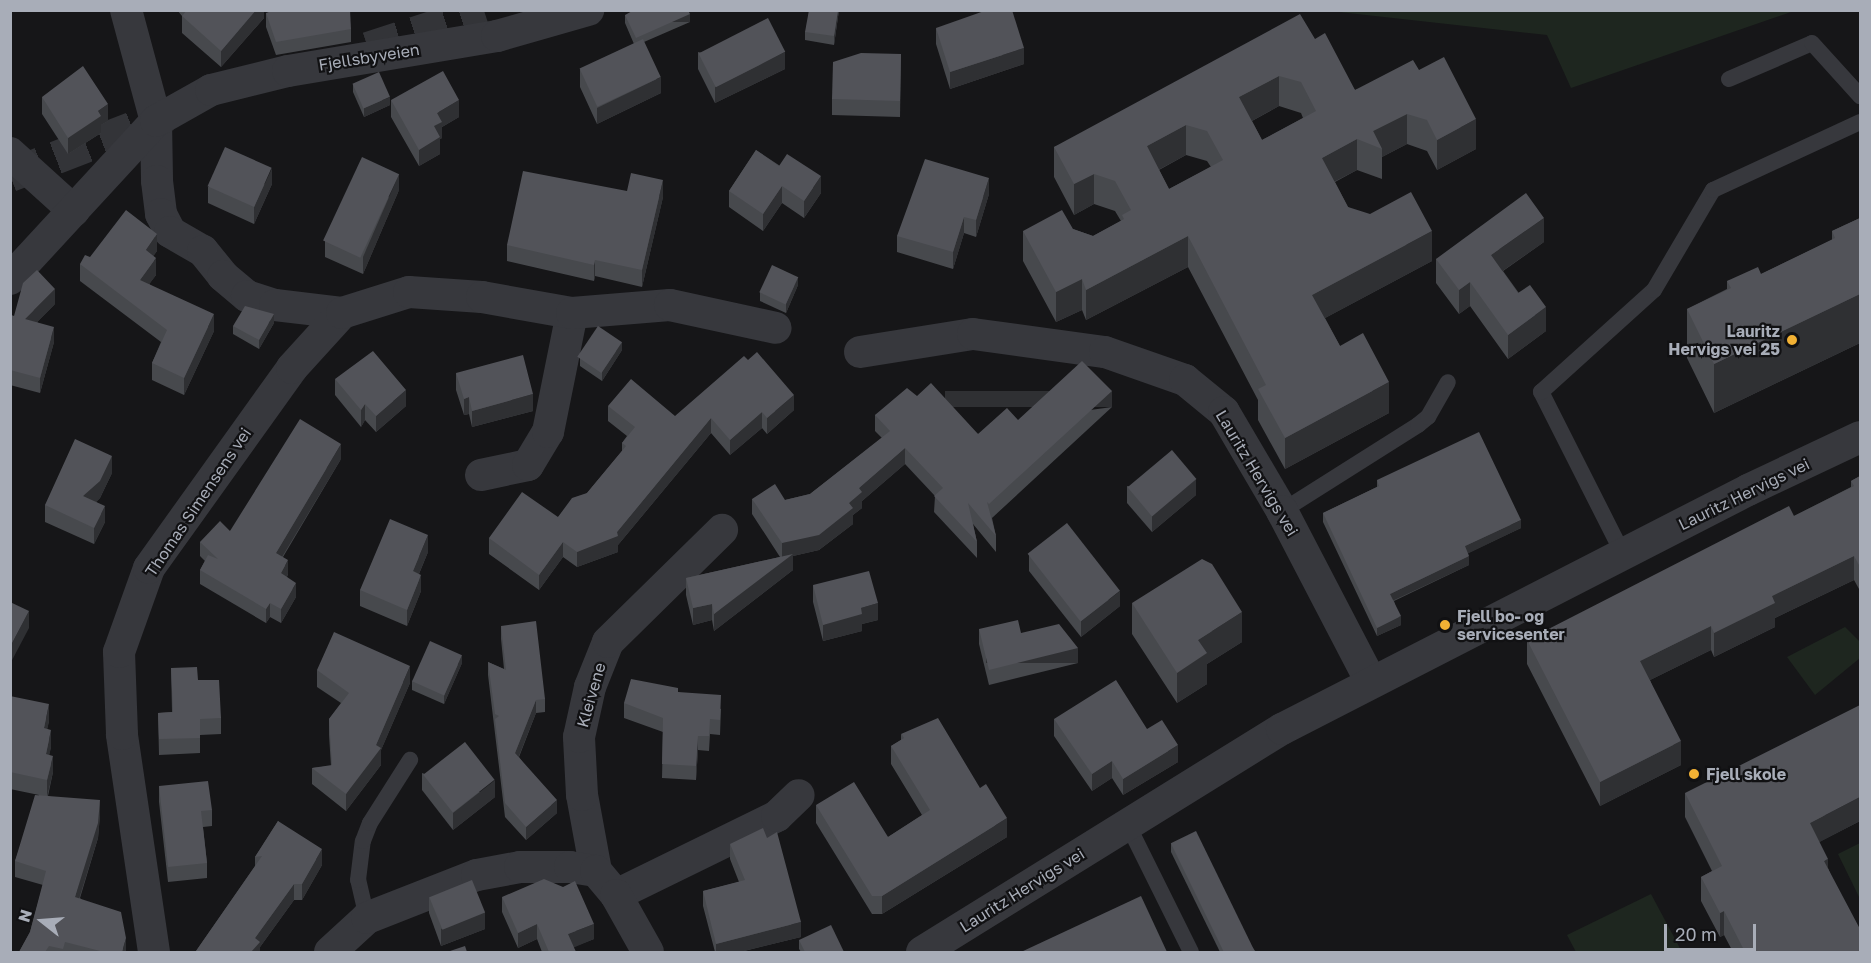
<!DOCTYPE html>
<html>
<head>
<meta charset="utf-8">
<style>
  body { margin:0 }
  #map { position:relative; width:1871px; height:963px; overflow:hidden; background:#161618; font-family:"Golos Text",sans-serif }
  div>[style] { position:absolute }
  [style*='--x'] { left:calc(var(--x)*1px); top:calc(var(--y)*1px); width:calc(var(--w)*1px); rotate:calc(var(--a)*1deg) }
  .green>* { inset:0; background:#1e261f }
  .motorway-tunnel>* { height:33px; margin-top:-16.5px; transform-origin:0; background:repeating-linear-gradient(90deg,#333438 0 33px,transparent 0 49px) }
  .service>* { height:16px; margin:-8px; padding:0 8px; transform-origin:8px; border-radius:8px; background:#37383d }
  .minor>* { height:32px; margin:-16px; padding:0 16px; transform-origin:16px; border-radius:16px; background:#37383d }
  .wall>* { inset:0; background:#47494d }
  .shaded-wall>* { inset:0; background:#2f3033; transform-origin:0 0 }
  .building>* { inset:0; background:#525359; transform-origin:0 0 }
  .dots>* { width:16px; height:16px; translate:-50% -50%; box-sizing:border-box; border:3px solid #111113; border-radius:50% }
  span { translate:-50% -50%; white-space:nowrap; text-align:center; line-height:1.15; -webkit-text-stroke:4.5px #111113; paint-order:stroke }
  .street-label { font-size:16px; color:#a8adb8 }
  .poi-label { font-size:16px; color:#a8adb8; font-weight:700 }
  .right { translate:-100% -50%; text-align:right }
  .left { translate:0 -50%; text-align:left }
  .frame { position:absolute; inset:0; border:12px solid #a8adb8; pointer-events:none }
  .north { position:absolute; left:12px; top:891px; width:60px; height:60px; -webkit-text-stroke:4px #111113; paint-order:stroke; rotate:287deg; font-size:16px; font-weight:700; line-height:24px; text-align:center; color:#a8adb8 }
  .north::after { content:''; display:block; margin:auto; width:21px; height:27px; background:#a8adb8; clip-path:polygon(50% 0,100% 100%,50% 72%,0 100%) }
  .scale { position:absolute; left:1664px; top:924px; width:92px; height:27px; box-sizing:border-box; border:3px solid #a8adb8; border-top:0; padding-left:8px; font-size:18px; line-height:21px; white-space:nowrap; color:#a8adb8; -webkit-text-stroke:4px #111113; paint-order:stroke }
</style>
</head>
<body>
<div id="map">
  <div class="green">
    <div style="clip-path:polygon(1330px 11px,1794px 11px,1571px 88px,1547px 35px)"></div>
    <div style="clip-path:polygon(1845px 627px,1860px 642px,1860px 658px,1815px 695px,1787px 657px)"></div>
    <div style="clip-path:polygon(1860px 843px,1860px 899px,1838px 854px)"></div>
    <div style="clip-path:polygon(1651px 894px,1682px 952px,1576px 952px,1567px 935px)"></div>
  </div>
  <div class="motorway-tunnel">
    <div style="--x:368;--y:48;--w:122;--a:-18.1"></div>
    <div style="--x:10;--y:175;--w:169;--a:-21.1"></div>
  </div>
  <div class="service">
    <div style="--x:1729;--y:79;--w:90;--a:-23.4"></div>
    <div style="--x:1812;--y:43;--w:72;--a:47.8"></div>
    <div style="--x:1282;--y:511;--w:161;--a:-32.3"></div>
    <div style="--x:1418;--y:425;--w:13;--a:-39"></div>
    <div style="--x:1428;--y:417;--w:40;--a:-60.3"></div>
    <div style="--x:1623;--y:554;--w:182;--a:-116.8"></div>
    <div style="--x:1541;--y:392;--w:152;--a:-42.1"></div>
    <div style="--x:1654;--y:290;--w:116;--a:-59.5"></div>
    <div style="--x:1713;--y:190;--w:162;--a:-24.8"></div>
    <div style="--x:1127;--y:823;--w:144;--a:63.6"></div>
    <div style="--x:367;--y:918;--w:39;--a:-103"></div>
    <div style="--x:358;--y:880;--w:39;--a:-83"></div>
    <div style="--x:363;--y:841;--w:19;--a:-69"></div>
    <div style="--x:370;--y:823;--w:75;--a:-57.6"></div>
  </div>
  <div class="minor">
    <div style="--x:126;--y:10;--w:115;--a:74.9"></div>
    <div style="--x:156;--y:121;--w:60;--a:89"></div>
    <div style="--x:157;--y:181;--w:33;--a:83"></div>
    <div style="--x:161;--y:214;--w:20;--a:63"></div>
    <div style="--x:170;--y:232;--w:38;--a:30"></div>
    <div style="--x:203;--y:251;--w:32;--a:51"></div>
    <div style="--x:223;--y:276;--w:31;--a:40"></div>
    <div style="--x:247;--y:296;--w:29;--a:18"></div>
    <div style="--x:275;--y:305;--w:67;--a:6.8"></div>
    <div style="--x:10;--y:153;--w:86;--a:42.2"></div>
    <div style="--x:10;--y:279;--w:215;--a:-47.3"></div>
    <div style="--x:156;--y:121;--w:63;--a:-29.4"></div>
    <div style="--x:211;--y:90;--w:79;--a:-13.9"></div>
    <div style="--x:288;--y:71;--w:212;--a:-9.5"></div>
    <div style="--x:497;--y:36;--w:95;--a:-15.9"></div>
    <div style="--x:860;--y:352;--w:114;--a:-9.1"></div>
    <div style="--x:973;--y:334;--w:133;--a:7.8"></div>
    <div style="--x:1105;--y:352;--w:85;--a:19.3"></div>
    <div style="--x:1185;--y:380;--w:50;--a:39.4"></div>
    <div style="--x:1224;--y:412;--w:115;--a:59.6"></div>
    <div style="--x:1282;--y:511;--w:191;--a:62.5"></div>
    <div style="--x:481;--y:475;--w:48;--a:-12"></div>
    <div style="--x:528;--y:465;--w:39;--a:-59"></div>
    <div style="--x:548;--y:432;--w:121;--a:-78.6"></div>
    <div style="--x:596;--y:871;--w:77;--a:-100.4"></div>
    <div style="--x:582;--y:795;--w:58;--a:-93"></div>
    <div style="--x:579;--y:737;--w:51;--a:-77.6"></div>
    <div style="--x:590;--y:687;--w:48;--a:-68.2"></div>
    <div style="--x:608;--y:642;--w:160;--a:-44.5"></div>
    <div style="--x:616;--y:895;--w:179;--a:-26.1"></div>
    <div style="--x:777;--y:816;--w:30;--a:-44"></div>
    <div style="--x:154;--y:952;--w:220;--a:-98.4"></div>
    <div style="--x:122;--y:734;--w:82;--a:-92.1"></div>
    <div style="--x:119;--y:652;--w:89;--a:-70.3"></div>
    <div style="--x:149;--y:568;--w:246;--a:-54.4"></div>
    <div style="--x:292;--y:368;--w:74;--a:-47.7"></div>
    <div style="--x:342;--y:313;--w:70;--a:-17.4"></div>
    <div style="--x:409;--y:292;--w:73;--a:3.9"></div>
    <div style="--x:482;--y:297;--w:91;--a:10.1"></div>
    <div style="--x:572;--y:313;--w:98;--a:-4.7"></div>
    <div style="--x:670;--y:305;--w:108;--a:12.2"></div>
    <div style="--x:330;--y:952;--w:50;--a:-42.6"></div>
    <div style="--x:367;--y:918;--w:118;--a:-21.4"></div>
    <div style="--x:477;--y:875;--w:44;--a:-10.5"></div>
    <div style="--x:520;--y:867;--w:50;--a:0"></div>
    <div style="--x:570;--y:867;--w:26;--a:9"></div>
    <div style="--x:596;--y:871;--w:31;--a:50"></div>
    <div style="--x:616;--y:895;--w:65;--a:60.7"></div>
    <div style="--x:922;--y:952;--w:423;--a:-31.8"></div>
    <div style="--x:1282;--y:729;--w:524;--a:-27.15"></div>
    <div style="--x:1748;--y:490;--w:124;--a:-25.3"></div>
  </div>
  <div class="wall">
    <div style="clip-path:polygon(177px 10px,264px 10px,264px 18px,221px 67px,182px 33px,182px 16px)"></div>
    <div style="clip-path:polygon(839px 10px,834px 45px,805px 40px,805px 32px)"></div>
    <div style="clip-path:polygon(266px 13px,351px 29px,351px 42px,276px 55px,266px 27px)"></div>
    <div style="clip-path:polygon(625px 15px,690px 22px,644px 42px,661px 93px,597px 124px,580px 87px,580px 70px,634px 44px,625px 23px)"></div>
    <div style="clip-path:polygon(936px 28px,1024px 64px,950px 89px,936px 44px)"></div>
    <div style="clip-path:polygon(evenodd,1315px 39px,1355px 90px,1419px 70px,1476px 149px,1437px 170px,1427px 151px,1407px 144px,1382px 157px,1382px 179px,1357px 170px,1335px 182px,1348px 207px,1432px 261px,1325px 318px,1340px 346px,1389px 413px,1285px 469px,1258px 420px,1258px 400px,1188px 267px,1086px 320px,1082px 310px,1056px 322px,1023px 261px,1023px 231px,1073px 229px,1093px 236px,1121px 221px,1115px 211px,1094px 204px,1074px 215px,1054px 177px,1054px 147px,1315px 39px,1279px 106px,1301px 113px,1303px 118px,1262px 140px,1252px 121px,1279px 106px,1315px 39px,1186px 155px,1207px 161px,1211px 167px,1169px 189px,1159px 170px,1186px 155px)"></div>
    <div style="clip-path:polygon(698px 52px,785px 69px,715px 103px,698px 69px)"></div>
    <div style="clip-path:polygon(901px 54px,900px 117px,832px 115px,832px 99px)"></div>
    <div style="clip-path:polygon(353px 84px,390px 105px,364px 117px,353px 92px)"></div>
    <div style="clip-path:polygon(42px 97px,108px 121px,101px 125px,101px 133px,68px 154px,42px 114px)"></div>
    <div style="clip-path:polygon(391px 100px,459px 117px,442px 127px,442px 138px,440px 139px,440px 154px,419px 166px,391px 117px)"></div>
    <div style="clip-path:polygon(756px 150px,821px 193px,804px 218px,782px 203px,763px 231px,729px 207px,729px 191px)"></div>
    <div style="clip-path:polygon(272px 184px,254px 224px,208px 203px,208px 187px)"></div>
    <div style="clip-path:polygon(399px 190px,363px 274px,325px 257px,325px 241px)"></div>
    <div style="clip-path:polygon(627px 191px,663px 197px,642px 287px,595px 276px,594px 281px,507px 261px,507px 245px)"></div>
    <div style="clip-path:polygon(989px 194px,976px 237px,964px 233px,953px 269px,897px 252px,897px 236px)"></div>
    <div style="clip-path:polygon(1860px 218px,1860px 343px,1714px 413px,1687px 358px,1687px 309px,1727px 289px,1727px 281px,1761px 274px,1832px 240px,1832px 231px)"></div>
    <div style="clip-path:polygon(1544px 242px,1503px 271px,1546px 331px,1508px 359px,1470px 306px,1459px 314px,1436px 283px,1436px 259px)"></div>
    <div style="clip-path:polygon(157px 251px,153px 256px,156px 275px,149px 284px,214px 331px,184px 395px,152px 380px,152px 363px,161px 342px,80px 281px,80px 264px)"></div>
    <div style="clip-path:polygon(798px 285px,786px 313px,760px 301px,760px 292px)"></div>
    <div style="clip-path:polygon(55px 304px,37px 322px,54px 342px,40px 393px,10px 385px,10px 315px,14px 316px)"></div>
    <div style="clip-path:polygon(274px 323px,259px 349px,233px 334px,233px 326px)"></div>
    <div style="clip-path:polygon(622px 350px,602px 381px,580px 366px,580px 358px)"></div>
    <div style="clip-path:polygon(456px 373px,533px 411px,472px 427px,469px 414px,464px 415px,456px 390px)"></div>
    <div style="clip-path:polygon(335px 379px,406px 406px,376px 432px,365px 420px,361px 427px,335px 395px)"></div>
    <div style="clip-path:polygon(917px 396px,978px 434px,1018px 420px,1112px 407px,992px 518px,996px 536px,996px 552px,973px 524px,977px 542px,977px 558px,934px 512px,935px 496px,905px 464px,862px 501px,862px 508px,853px 515px,853px 524px,819px 550px,793px 556px,793px 570px,714px 631px,712px 620px,693px 625px,686px 595px,686px 578px,780px 557px,752px 514px,752px 499px,785px 500px,810px 494px,882px 438px,875px 431px,875px 415px)"></div>
    <div style="clip-path:polygon(608px 406px,675px 416px,794px 410px,767px 434px,762px 428px,730px 455px,711px 433px,618px 545px,618px 552px,577px 567px,563px 557px,539px 590px,489px 554px,489px 538px,558px 517px,587px 493px,622px 451px,622px 443px,627px 436px,608px 421px)"></div>
    <div style="clip-path:polygon(341px 459px,283px 557px,288px 574px,287px 577px,296px 597px,281px 623px,270px 617px,266px 623px,200px 584px,200px 570px,205px 561px,200px 556px,200px 542px,230px 531px)"></div>
    <div style="clip-path:polygon(112px 473px,100px 498px,96px 502px,105px 522px,94px 544px,45px 522px,45px 505px)"></div>
    <div style="clip-path:polygon(1860px 476px,1859px 589px,1854px 580px,1775px 618px,1775px 627px,1714px 657px,1711px 650px,1650px 680px,1681px 765px,1600px 806px,1527px 664px,1527px 640px,1794px 516px,1851px 487px,1851px 481px)"></div>
    <div style="clip-path:polygon(1377px 480px,1521px 528px,1468px 553px,1469px 565px,1394px 601px,1401px 625px,1377px 636px,1323px 522px,1323px 513px,1377px 487px)"></div>
    <div style="clip-path:polygon(1127px 486px,1196px 495px,1152px 532px,1127px 503px)"></div>
    <div style="clip-path:polygon(428px 552px,419px 574px,421px 591px,407px 626px,360px 606px,360px 590px)"></div>
    <div style="clip-path:polygon(1029px 555px,1120px 606px,1081px 637px,1029px 571px)"></div>
    <div style="clip-path:polygon(813px 585px,878px 620px,862px 624px,862px 631px,823px 641px,813px 602px)"></div>
    <div style="clip-path:polygon(1132px 603px,1242px 642px,1207px 664px,1207px 684px,1177px 703px,1132px 634px)"></div>
    <div style="clip-path:polygon(501px 626px,545px 699px,545px 712px,536px 713px,519px 757px,557px 813px,526px 840px,505px 817px,488px 675px,488px 662px,504px 669px,501px 639px)"></div>
    <div style="clip-path:polygon(979px 629px,1021px 633px,1078px 663px,989px 685px,979px 644px)"></div>
    <div style="clip-path:polygon(462px 663px,444px 704px,412px 690px,412px 681px)"></div>
    <div style="clip-path:polygon(171px 668px,198px 680px,221px 718px,221px 734px,200px 735px,200px 753px,159px 755px,158px 713px,172px 712px)"></div>
    <div style="clip-path:polygon(317px 670px,410px 683px,381px 750px,381px 765px,346px 811px,312px 784px,312px 768px,331px 766px,329px 735px,329px 719px,341px 703px,317px 687px)"></div>
    <div style="clip-path:polygon(678px 692px,721px 709px,720px 735px,710px 734px,709px 751px,698px 750px,696px 780px,662px 778px,663px 732px,624px 718px,624px 703px)"></div>
    <div style="clip-path:polygon(10px 696px,49px 721px,47px 729px,51px 747px,49px 755px,53px 772px,48px 796px,100px 815px,98px 838px,80px 898px,126px 952px,19px 952px,30px 932px,43px 885px,15px 877px,15px 861px,39px 795px,10px 789px)"></div>
    <div style="clip-path:polygon(1054px 719px,1147px 729px,1178px 762px,1123px 795px,1112px 778px,1092px 791px,1054px 736px)"></div>
    <div style="clip-path:polygon(901px 734px,1007px 837px,882px 914px,872px 914px,816px 823px,816px 805px,888px 837px,922px 815px,891px 764px,891px 746px,901px 740px)"></div>
    <div style="clip-path:polygon(422px 773px,495px 797px,453px 830px,422px 790px)"></div>
    <div style="clip-path:polygon(159px 786px,212px 810px,212px 826px,203px 827px,207px 863px,207px 878px,168px 882px,159px 802px)"></div>
    <div style="clip-path:polygon(1685px 793px,1860px 821px,1819px 842px,1828px 868px,1860px 952px,1733px 952px,1724px 935px,1720px 937px,1701px 901px,1701px 877px,1712px 871px,1685px 817px)"></div>
    <div style="clip-path:polygon(278px 821px,322px 865px,302px 900px,294px 900px,260px 947px,260px 952px,196px 952px,196px 951px,255px 866px,255px 857px)"></div>
    <div style="clip-path:polygon(1171px 843px,1256px 952px,1220px 952px,1171px 852px)"></div>
    <div style="clip-path:polygon(730px 844px,801px 937px,740px 952px,715px 952px,703px 906px,703px 891px,739px 882px,730px 859px)"></div>
    <div style="clip-path:polygon(429px 897px,485px 929px,441px 946px,429px 913px)"></div>
    <div style="clip-path:polygon(502px 897px,594px 939px,573px 947px,576px 952px,542px 952px,537px 939px,518px 948px,502px 912px)"></div>
    <div style="clip-path:polygon(799px 940px,844px 952px,801px 952px,799px 949px)"></div>
  </div>
  <div class="shaded-wall">
    <div style="clip-path:polygon(256px 10px,264px 10px,264px 18px,221px 67px,221px 51px)"></div>
    <div style="clip-path:polygon(838px 10px,839px 10px,834px 45px,834px 36px)"></div>
    <div style="left:690px;top:14px;width:8px;height:59px;rotate:90deg"></div>
    <div style="clip-path:polygon(1024px 48px,1024px 64px,950px 89px,950px 72px)"></div>
    <div style="clip-path:polygon(785px 52px,785px 69px,715px 103px,715px 87px)"></div>
    <div style="clip-path:polygon(1279px 76px,1279px 106px,1239px 128px,1239px 97px)"></div>
    <div style="clip-path:polygon(661px 77px,661px 93px,597px 124px,597px 108px)"></div>
    <div style="clip-path:polygon(390px 97px,390px 105px,364px 117px,364px 108px)"></div>
    <div style="clip-path:polygon(459px 100px,459px 117px,442px 127px,442px 138px,440px 139px,440px 154px,419px 166px,419px 150px,434px 126px,437px 113px)"></div>
    <div style="clip-path:polygon(108px 104px,108px 121px,101px 125px,101px 133px,68px 154px,68px 138px,98px 111px)"></div>
    <div style="clip-path:polygon(1407px 114px,1407px 144px,1382px 157px,1382px 149px,1373px 131px)"></div>
    <div style="clip-path:polygon(1476px 119px,1476px 149px,1437px 170px,1437px 140px)"></div>
    <div style="clip-path:polygon(1186px 125px,1186px 155px,1147px 176px,1147px 146px)"></div>
    <div style="clip-path:polygon(1357px 139px,1357px 170px,1322px 188px,1322px 158px)"></div>
    <div style="clip-path:polygon(272px 168px,272px 184px,254px 224px,254px 207px)"></div>
    <div style="clip-path:polygon(399px 174px,399px 190px,363px 274px,363px 257px)"></div>
    <div style="clip-path:polygon(1094px 174px,1094px 204px,1074px 215px,1074px 184px)"></div>
    <div style="clip-path:polygon(821px 176px,821px 193px,804px 218px,804px 201px)"></div>
    <div style="clip-path:polygon(989px 178px,989px 194px,976px 237px,976px 220px)"></div>
    <div style="clip-path:polygon(663px 180px,663px 197px,642px 287px,642px 270px)"></div>
    <div style="clip-path:polygon(782px 186px,782px 203px,763px 231px,763px 214px)"></div>
    <div style="clip-path:polygon(964px 217px,964px 233px,953px 269px,953px 252px)"></div>
    <div style="clip-path:polygon(1544px 218px,1544px 242px,1491px 279px,1491px 255px)"></div>
    <div style="clip-path:polygon(1432px 231px,1432px 261px,1312px 325px,1312px 295px)"></div>
    <div style="clip-path:polygon(157px 234px,157px 251px,146px 267px,146px 250px)"></div>
    <div style="clip-path:polygon(1188px 236px,1188px 267px,1086px 320px,1086px 290px)"></div>
    <div style="clip-path:polygon(156px 258px,156px 275px,140px 297px,140px 280px)"></div>
    <div style="clip-path:polygon(595px 260px,595px 276px,594px 281px,594px 265px)"></div>
    <div style="clip-path:polygon(798px 277px,798px 285px,786px 313px,786px 304px)"></div>
    <div style="clip-path:polygon(1082px 279px,1082px 310px,1056px 322px,1056px 292px)"></div>
    <div style="clip-path:polygon(1470px 282px,1470px 306px,1459px 314px,1459px 290px)"></div>
    <div style="clip-path:polygon(55px 289px,55px 304px,25px 334px,25px 319px)"></div>
    <div style="clip-path:polygon(1860px 294px,1860px 343px,1714px 413px,1714px 364px)"></div>
    <div style="clip-path:polygon(1546px 307px,1546px 331px,1508px 359px,1508px 335px)"></div>
    <div style="clip-path:polygon(214px 314px,214px 331px,184px 395px,184px 378px)"></div>
    <div style="clip-path:polygon(274px 314px,274px 323px,259px 349px,259px 340px)"></div>
    <div style="clip-path:polygon(54px 327px,54px 342px,40px 393px,40px 378px)"></div>
    <div style="clip-path:polygon(622px 342px,622px 350px,602px 381px,602px 372px)"></div>
    <div style="clip-path:polygon(1389px 382px,1389px 413px,1285px 469px,1285px 438px)"></div>
    <div style="clip-path:polygon(406px 390px,406px 406px,376px 432px,376px 416px)"></div>
    <div style="left:1112px;top:391px;width:16px;height:167px;rotate:90deg"></div>
    <div style="clip-path:polygon(533px 394px,533px 411px,472px 427px,472px 411px)"></div>
    <div style="clip-path:polygon(794px 395px,794px 410px,767px 434px,767px 418px)"></div>
    <div style="clip-path:polygon(469px 397px,469px 414px,464px 415px,464px 399px)"></div>
    <div style="clip-path:polygon(365px 404px,365px 420px,361px 427px,361px 410px)"></div>
    <div style="clip-path:polygon(762px 412px,762px 428px,730px 455px,730px 440px)"></div>
    <div style="clip-path:polygon(711px 418px,711px 433px,618px 545px,618px 552px,577px 567px,577px 552px,617px 532px)"></div>
    <div style="clip-path:polygon(341px 444px,341px 459px,276px 567px,276px 553px)"></div>
    <div style="clip-path:polygon(905px 448px,905px 464px,862px 501px,862px 508px,853px 515px,853px 524px,819px 550px,793px 556px,793px 570px,714px 631px,714px 614px,782px 558px,782px 543px,849px 503px,859px 488px)"></div>
    <div style="clip-path:polygon(112px 456px,112px 473px,100px 498px,83px 513px,83px 496px)"></div>
    <div style="clip-path:polygon(1196px 479px,1196px 495px,1152px 532px,1152px 515px)"></div>
    <div style="clip-path:polygon(105px 506px,105px 522px,94px 544px,94px 528px)"></div>
    <div style="clip-path:polygon(1521px 520px,1521px 528px,1465px 555px,1465px 546px)"></div>
    <div style="clip-path:polygon(428px 535px,428px 552px,413px 588px,413px 571px)"></div>
    <div style="clip-path:polygon(563px 542px,563px 557px,539px 590px,539px 575px)"></div>
    <div style="clip-path:polygon(1469px 556px,1469px 565px,1390px 602px,1390px 594px)"></div>
    <div style="clip-path:polygon(1854px 556px,1854px 580px,1775px 618px,1775px 627px,1714px 657px,1714px 633px,1772px 596px)"></div>
    <div style="clip-path:polygon(288px 560px,288px 574px,281px 588px,281px 573px)"></div>
    <div style="left:1860px;top:564px;width:24px;height:1px;rotate:90deg"></div>
    <div style="clip-path:polygon(421px 575px,421px 591px,407px 626px,407px 610px)"></div>
    <div style="clip-path:polygon(296px 583px,296px 597px,281px 623px,281px 609px)"></div>
    <div style="clip-path:polygon(1120px 591px,1120px 606px,1081px 637px,1081px 621px)"></div>
    <div style="clip-path:polygon(270px 603px,270px 617px,266px 623px,266px 609px)"></div>
    <div style="clip-path:polygon(878px 603px,878px 620px,862px 624px,862px 631px,823px 641px,823px 625px,861px 608px)"></div>
    <div style="clip-path:polygon(712px 604px,712px 620px,693px 625px,693px 608px)"></div>
    <div style="clip-path:polygon(29px 611px,29px 628px,10px 664px,10px 647px)"></div>
    <div style="clip-path:polygon(1242px 612px,1242px 642px,1207px 664px,1207px 684px,1177px 703px,1177px 673px,1198px 640px)"></div>
    <div style="clip-path:polygon(1401px 616px,1401px 625px,1377px 636px,1377px 628px)"></div>
    <div style="clip-path:polygon(1711px 626px,1711px 650px,1640px 685px,1640px 661px)"></div>
    <div style="left:1078px;top:648px;width:15px;height:92px;rotate:90deg"></div>
    <div style="clip-path:polygon(462px 655px,462px 663px,444px 704px,444px 696px)"></div>
    <div style="clip-path:polygon(410px 666px,410px 683px,381px 750px,381px 765px,346px 811px,346px 794px,376px 745px)"></div>
    <div style="clip-path:polygon(536px 700px,536px 713px,515px 766px,515px 753px)"></div>
    <div style="clip-path:polygon(49px 704px,49px 721px,44px 745px,44px 728px)"></div>
    <div style="clip-path:polygon(51px 730px,51px 747px,46px 771px,46px 754px)"></div>
    <div style="clip-path:polygon(698px 736px,698px 750px,696px 780px,696px 766px)"></div>
    <div style="clip-path:polygon(1681px 741px,1681px 765px,1600px 806px,1600px 782px)"></div>
    <div style="clip-path:polygon(1178px 745px,1178px 762px,1123px 795px,1123px 779px)"></div>
    <div style="clip-path:polygon(53px 756px,53px 772px,47px 797px,47px 780px)"></div>
    <div style="clip-path:polygon(1112px 761px,1112px 778px,1092px 791px,1092px 774px)"></div>
    <div style="clip-path:polygon(495px 780px,495px 797px,453px 830px,453px 813px)"></div>
    <div style="clip-path:polygon(1860px 797px,1860px 821px,1810px 847px,1810px 823px)"></div>
    <div style="clip-path:polygon(100px 800px,100px 815px,98px 838px,75px 912px,75px 897px)"></div>
    <div style="clip-path:polygon(557px 800px,557px 813px,526px 840px,526px 827px)"></div>
    <div style="clip-path:polygon(1007px 818px,1007px 837px,882px 914px,882px 896px)"></div>
    <div style="clip-path:polygon(322px 849px,322px 865px,302px 900px,302px 884px)"></div>
    <div style="clip-path:polygon(1828px 859px,1828px 883px,1824px 861px)"></div>
    <div style="clip-path:polygon(294px 884px,294px 900px,260px 947px,260px 952px,251px 952px,255px 938px)"></div>
    <div style="clip-path:polygon(1724px 911px,1724px 935px,1720px 937px,1720px 913px)"></div>
    <div style="clip-path:polygon(485px 912px,485px 929px,441px 946px,441px 929px)"></div>
    <div style="clip-path:polygon(801px 922px,801px 937px,740px 952px,716px 952px,716px 944px)"></div>
    <div style="clip-path:polygon(537px 924px,537px 939px,518px 948px,518px 933px)"></div>
    <div style="clip-path:polygon(594px 924px,594px 939px,568px 950px,568px 934px)"></div>
    <div style="clip-path:polygon(126px 938px,126px 952px,122px 952px)"></div>
  </div>
  <div class="building">
    <div style="clip-path:polygon(187px 10px,256px 10px,221px 51px,182px 16px)"></div>
    <div style="clip-path:polygon(274px 10px,350px 10px,351px 29px,276px 42px,266px 13px)"></div>
    <div style="clip-path:polygon(634px 10px,688px 10px,690px 14px,636px 38px,625px 15px)"></div>
    <div style="clip-path:polygon(809px 10px,838px 10px,834px 36px,805px 32px)"></div>
    <div style="clip-path:polygon(987px 10px,1012px 10px,1024px 48px,950px 72px,936px 28px)"></div>
    <div style="clip-path:polygon(evenodd,1300px 14px,1315px 39px,1325px 33px,1355px 90px,1413px 60px,1419px 70px,1444px 57px,1476px 119px,1437px 140px,1427px 120px,1407px 114px,1373px 131px,1382px 149px,1357px 139px,1322px 158px,1348px 207px,1370px 214px,1411px 192px,1432px 231px,1312px 295px,1340px 346px,1363px 333px,1389px 382px,1285px 438px,1258px 389px,1266px 385px,1188px 236px,1086px 290px,1082px 279px,1056px 292px,1023px 231px,1062px 210px,1073px 229px,1093px 236px,1124px 219px,1122px 215px,1131px 210px,1115px 181px,1094px 174px,1074px 184px,1054px 147px,1300px 14px,1279px 76px,1301px 82px,1316px 111px,1262px 140px,1239px 97px,1279px 76px,1300px 14px,1186px 125px,1207px 131px,1223px 160px,1169px 189px,1147px 146px,1186px 125px)"></div>
    <div style="left:768px;top:18px;width:38px;height:78px;rotate:63deg"></div>
    <div style="left:643px;top:39px;width:42px;height:70px;rotate:65deg"></div>
    <div style="clip-path:polygon(861px 53px,901px 54px,900px 101px,832px 99px,833px 62px)"></div>
    <div style="clip-path:polygon(83px 66px,108px 104px,98px 111px,101px 116px,68px 138px,42px 97px)"></div>
    <div style="clip-path:polygon(443px 71px,459px 100px,437px 113px,442px 122px,434px 126px,440px 137px,419px 150px,391px 100px)"></div>
    <div style="left:379px;top:72px;width:27px;height:29px;rotate:66deg"></div>
    <div style="left:225px;top:147px;width:51px;height:43px;rotate:24deg"></div>
    <div style="clip-path:polygon(756px 150px,779px 166px,787px 154px,821px 176px,804px 201px,782px 186px,763px 214px,729px 191px)"></div>
    <div style="left:362px;top:157px;width:41px;height:92px;rotate:25deg"></div>
    <div style="clip-path:polygon(925px 159px,989px 178px,976px 220px,964px 217px,953px 252px,897px 236px)"></div>
    <div style="clip-path:polygon(523px 171px,627px 191px,631px 173px,663px 180px,642px 270px,595px 260px,594px 265px,507px 245px)"></div>
    <div style="clip-path:polygon(1526px 193px,1544px 218px,1491px 255px,1518px 293px,1530px 285px,1546px 307px,1508px 335px,1470px 282px,1459px 290px,1436px 259px)"></div>
    <div style="clip-path:polygon(126px 210px,157px 234px,146px 250px,156px 258px,140px 280px,214px 314px,184px 378px,152px 363px,167px 330px,80px 264px,85px 255px,90px 257px)"></div>
    <div style="clip-path:polygon(1860px 218px,1860px 294px,1714px 364px,1687px 309px,1731px 288px,1727px 281px,1758px 267px,1761px 274px,1835px 238px,1832px 231px)"></div>
    <div style="left:772px;top:265px;width:29px;height:30px;rotate:25deg"></div>
    <div style="clip-path:polygon(37px 270px,55px 289px,25px 319px,54px 327px,40px 378px,10px 370px,10px 315px,14px 316px,23px 283px)"></div>
    <div style="clip-path:polygon(245px 306px,274px 314px,259px 340px,233px 326px)"></div>
    <div style="left:598px;top:326px;width:29px;height:37px;rotate:34deg"></div>
    <div style="clip-path:polygon(373px 351px,406px 390px,376px 416px,365px 404px,361px 410px,335px 379px)"></div>
    <div style="clip-path:polygon(757px 352px,794px 395px,767px 418px,762px 412px,730px 440px,711px 418px,617px 532px,618px 536px,577px 552px,563px 542px,539px 575px,489px 538px,522px 492px,558px 517px,572px 498px,587px 493px,626px 446px,622px 443px,635px 427px,608px 406px,631px 379px,675px 416px,744px 356px,748px 360px)"></div>
    <div style="clip-path:polygon(523px 355px,533px 394px,472px 411px,469px 397px,464px 399px,456px 373px)"></div>
    <div style="clip-path:polygon(1082px 361px,1112px 391px,989px 504px,987px 502px,996px 536px,968px 503px,977px 542px,934px 496px,943px 488px,905px 448px,859px 488px,862px 492px,849px 503px,853px 508px,819px 535px,782px 543px,752px 499px,775px 484px,785px 500px,810px 494px,890px 431px,875px 415px,907px 388px,917px 396px,931px 383px,978px 434px,1007px 408px,1018px 420px)"></div>
    <div style="clip-path:polygon(300px 419px,341px 444px,276px 553px,288px 560px,281px 573px,296px 583px,281px 609px,270px 603px,266px 609px,200px 570px,208px 555px,218px 559px,200px 542px,220px 521px,230px 531px)"></div>
    <div style="clip-path:polygon(1479px 432px,1521px 520px,1465px 546px,1469px 556px,1390px 594px,1401px 616px,1377px 628px,1323px 513px,1379px 486px,1377px 480px)"></div>
    <div style="clip-path:polygon(75px 439px,112px 456px,100px 481px,83px 496px,105px 506px,94px 528px,45px 505px)"></div>
    <div style="left:1172px;top:450px;width:38px;height:58px;rotate:50deg"></div>
    <div style="clip-path:polygon(1860px 476px,1860px 564px,1859px 565px,1854px 556px,1772px 596px,1775px 603px,1714px 633px,1711px 626px,1640px 661px,1681px 741px,1600px 782px,1527px 640px,1789px 506px,1794px 516px,1854px 486px,1851px 481px)"></div>
    <div style="clip-path:polygon(390px 519px,428px 535px,413px 571px,421px 575px,407px 610px,360px 590px)"></div>
    <div style="left:1067px;top:523px;width:86px;height:50px;rotate:52deg"></div>
    <div style="clip-path:polygon(793px 554px,714px 614px,712px 604px,693px 608px,686px 578px)"></div>
    <div style="clip-path:polygon(1202px 559px,1212px 564px,1242px 612px,1198px 640px,1207px 653px,1177px 673px,1132px 603px)"></div>
    <div style="clip-path:polygon(869px 571px,878px 603px,861px 608px,862px 614px,823px 625px,813px 585px)"></div>
    <div style="clip-path:polygon(10px 602px,29px 611px,10px 647px)"></div>
    <div style="clip-path:polygon(1018px 620px,1021px 633px,1059px 624px,1078px 648px,989px 670px,979px 629px)"></div>
    <div style="clip-path:polygon(536px 621px,545px 699px,536px 700px,515px 753px,557px 800px,526px 827px,505px 803px,495px 719px,499px 716px,495px 714px,488px 662px,506px 670px,501px 626px)"></div>
    <div style="clip-path:polygon(334px 632px,410px 666px,376px 745px,381px 748px,346px 794px,312px 768px,332px 765px,329px 719px,349px 693px,317px 670px)"></div>
    <div style="left:430px;top:641px;width:35px;height:44px;rotate:24deg"></div>
    <div style="clip-path:polygon(197px 667px,198px 680px,219px 680px,221px 718px,200px 719px,200px 738px,159px 739px,158px 713px,173px 712px,171px 668px)"></div>
    <div style="clip-path:polygon(631px 679px,678px 688px,678px 692px,721px 695px,720px 720px,710px 719px,709px 736px,698px 736px,696px 766px,662px 764px,663px 718px,624px 703px)"></div>
    <div style="clip-path:polygon(1116px 680px,1147px 729px,1162px 720px,1178px 745px,1123px 779px,1112px 761px,1092px 774px,1054px 719px)"></div>
    <div style="clip-path:polygon(10px 696px,49px 704px,44px 728px,51px 730px,46px 754px,53px 756px,47px 780px,10px 772px)"></div>
    <div style="clip-path:polygon(1860px 705px,1860px 797px,1810px 823px,1828px 859px,1824px 861px,1860px 929px,1860px 952px,1745px 952px,1724px 911px,1720px 913px,1701px 877px,1722px 866px,1685px 793px)"></div>
    <div style="clip-path:polygon(938px 718px,980px 788px,986px 784px,1007px 818px,882px 896px,872px 896px,816px 805px,854px 782px,888px 837px,930px 810px,891px 746px,904px 738px,901px 734px)"></div>
    <div style="left:465px;top:742px;width:48px;height:53px;rotate:52deg"></div>
    <div style="clip-path:polygon(208px 781px,212px 810px,201px 811px,207px 863px,168px 867px,159px 786px)"></div>
    <div style="clip-path:polygon(35px 795px,100px 800px,98px 823px,75px 897px,121px 912px,126px 938px,122px 952px,104px 952px,65px 942px,63px 949px,49px 946px,45px 952px,19px 952px,30px 932px,46px 871px,15px 861px)"></div>
    <div style="clip-path:polygon(278px 821px,322px 849px,302px 884px,294px 884px,255px 938px,260px 942px,251px 952px,198px 952px,196px 951px,262px 856px,255px 857px)"></div>
    <div style="clip-path:polygon(763px 828px,767px 838px,777px 832px,801px 922px,716px 944px,703px 891px,745px 880px,730px 844px)"></div>
    <div style="left:1196px;top:831px;width:135px;height:28px;rotate:64deg"></div>
    <div style="clip-path:polygon(544px 879px,563px 887px,575px 881px,594px 924px,568px 934px,576px 952px,549px 952px,537px 924px,518px 933px,502px 897px)"></div>
    <div style="left:472px;top:880px;width:35px;height:46px;rotate:68deg"></div>
    <div style="clip-path:polygon(1141px 896px,1167px 952px,1021px 952px)"></div>
    <div style="clip-path:polygon(831px 925px,844px 952px,805px 952px,799px 940px)"></div>
    <div style="clip-path:polygon(465px 946px,467px 952px,447px 952px)"></div>
  </div>
  <div class="dots">
    <div style="left:1792px;top:340px;background:#f2b134"></div>
    <div style="left:1445px;top:625px;background:#f2b134"></div>
    <div style="left:1694px;top:774px;background:#f2b134"></div>
  </div>
  <div class="street-label">
    <span style="left:369px;top:57px;rotate:-9deg">Fjellsbyveien</span>
    <span style="left:1257px;top:473px;rotate:59deg">Lauritz Hervigs vei</span>
    <span style="left:1744px;top:494px;rotate:-26deg">Lauritz Hervigs vei</span>
    <span style="left:198px;top:502px;rotate:-56deg">Thomas Simensens vei</span>
    <span style="left:591px;top:695px;rotate:-74deg">Kleivene</span>
    <span style="left:1022px;top:890px;rotate:-32deg">Lauritz Hervigs vei</span>
  </div>
  <div class="poi-label">
    <span class="right" style="left:1780px;top:340px">Lauritz<br>Hervigs vei 25</span>
    <span class="left" style="left:1457px;top:625px">Fjell bo- og<br>servicesenter</span>
    <span class="left" style="left:1706px;top:774px">Fjell skole</span>
  </div>
  <div class="frame"></div>
  <div class="north">N</div>
  <div class="scale">20 m</div>
</div>
</body>
</html>
